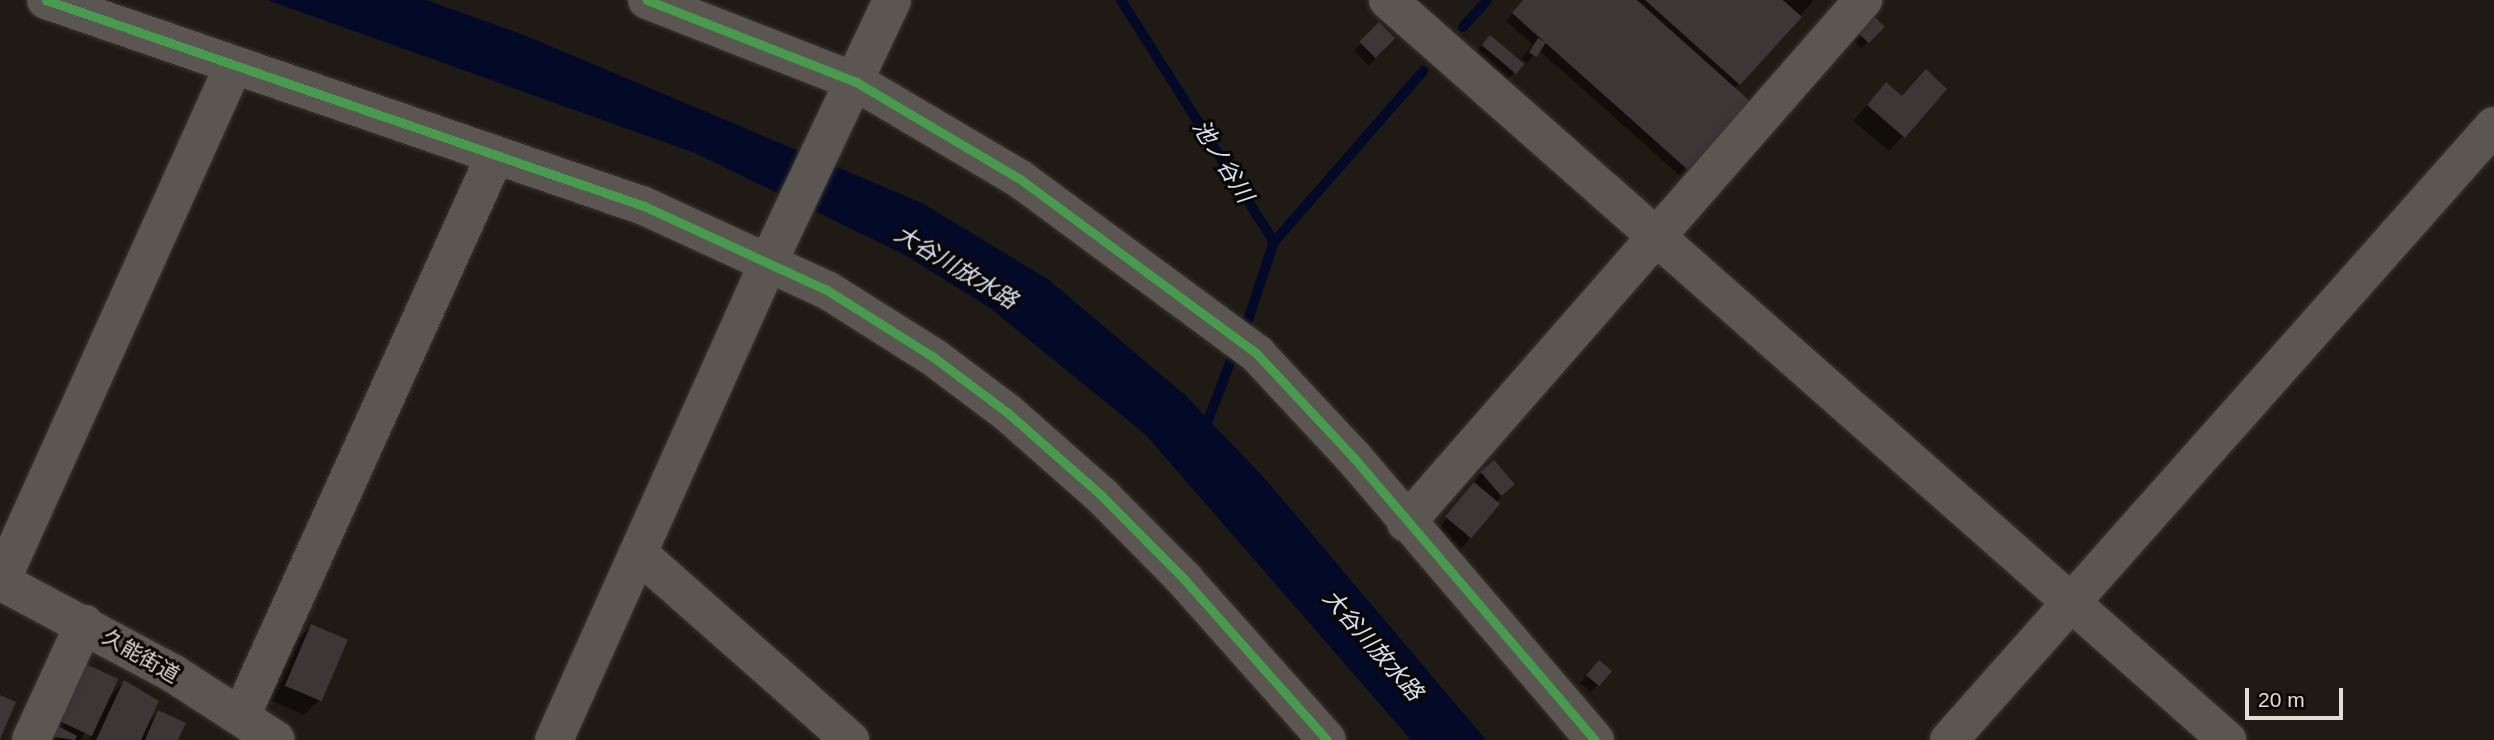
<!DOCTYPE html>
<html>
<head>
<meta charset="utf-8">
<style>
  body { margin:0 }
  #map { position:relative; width:2494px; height:740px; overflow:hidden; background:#201a15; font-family:Arial,"Noto Sans JP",sans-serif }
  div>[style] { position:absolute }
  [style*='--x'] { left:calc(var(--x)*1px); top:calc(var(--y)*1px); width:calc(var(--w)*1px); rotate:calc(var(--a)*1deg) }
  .water>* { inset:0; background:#030a28 }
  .shadow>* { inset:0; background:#0007; transform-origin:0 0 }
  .stream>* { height:10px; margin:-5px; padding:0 5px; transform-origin:5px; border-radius:5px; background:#030a28 }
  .building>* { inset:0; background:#3c3637; transform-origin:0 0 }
  .roads { filter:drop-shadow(0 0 2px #393530) drop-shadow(0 0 2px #393530) }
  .street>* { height:38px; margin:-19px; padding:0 19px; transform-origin:19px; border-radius:19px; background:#5b5651 }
  .secondary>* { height:38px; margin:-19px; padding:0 19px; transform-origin:19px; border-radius:19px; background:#5b5651 }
  .cycleway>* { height:9px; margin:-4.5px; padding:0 4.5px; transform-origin:4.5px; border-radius:4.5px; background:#469c4c }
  span { translate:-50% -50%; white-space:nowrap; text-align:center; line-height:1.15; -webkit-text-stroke:6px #0a0603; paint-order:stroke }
  .street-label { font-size:21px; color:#e4ddd6 }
  .water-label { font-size:23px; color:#d7e1f1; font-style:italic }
  .scale { position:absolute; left:2245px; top:688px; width:98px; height:32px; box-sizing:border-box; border:4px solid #e4ddd6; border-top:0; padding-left:9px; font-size:21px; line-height:24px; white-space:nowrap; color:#e4ddd6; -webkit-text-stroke:5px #0a0603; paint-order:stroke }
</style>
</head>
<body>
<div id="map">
  <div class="water">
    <div style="clip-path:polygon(267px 0,426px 0,524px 35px,922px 203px,1049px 280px,1186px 396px,1267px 481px,1486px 740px,1411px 740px,1145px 434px,990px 308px,905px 255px,695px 153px)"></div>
  </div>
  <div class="shadow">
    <div style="clip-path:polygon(1525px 0,1814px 0,1734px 89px,1748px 101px,1680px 176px,1539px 50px,1527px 63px,1521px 59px,1533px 45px,1506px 21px)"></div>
    <div style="left:1875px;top:19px;width:11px;height:30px;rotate:45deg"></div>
    <div style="clip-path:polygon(1372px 31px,1392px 38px,1369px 66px,1354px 51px)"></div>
    <div style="clip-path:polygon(1483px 44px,1514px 73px,1507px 80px,1475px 53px)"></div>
    <div style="clip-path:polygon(1886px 84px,1901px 97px,1945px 89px,1889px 151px,1853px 121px)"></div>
    <div style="left:1481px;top:473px;width:30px;height:77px;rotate:37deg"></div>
    <div style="clip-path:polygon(311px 626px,319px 700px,304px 715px,270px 700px,296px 641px)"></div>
    <div style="clip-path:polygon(1592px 670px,1609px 671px,1591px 692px,1580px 683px)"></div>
    <div style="clip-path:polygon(69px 680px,116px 680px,108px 698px,124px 682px,147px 724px,159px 713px,176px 740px,89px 740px,105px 705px,80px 740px,44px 740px)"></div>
  </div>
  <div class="stream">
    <div style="--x:1121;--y:0;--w:286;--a:57.7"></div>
    <div style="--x:1463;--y:27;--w:36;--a:-48"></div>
    <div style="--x:1244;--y:332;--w:95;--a:-71.6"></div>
    <div style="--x:1274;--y:242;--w:227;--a:-48.9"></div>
    <div style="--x:1204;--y:431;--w:73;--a:-69.1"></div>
  </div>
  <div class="building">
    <div style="clip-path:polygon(1523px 0,1637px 0,1750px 101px,1688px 170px,1512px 13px)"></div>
    <div style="clip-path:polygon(1645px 0,1783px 0,1802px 17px,1740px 85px)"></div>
    <div style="left:1875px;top:17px;width:14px;height:23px;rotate:45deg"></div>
    <div style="left:1379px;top:22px;width:23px;height:28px;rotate:45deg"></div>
    <div style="left:1490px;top:35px;width:45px;height:13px;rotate:40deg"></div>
    <div style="left:1538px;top:38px;width:9px;height:17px;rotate:32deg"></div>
    <div style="clip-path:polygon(1926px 69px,1947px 89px,1905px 138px,1867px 105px,1886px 82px,1902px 96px)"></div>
    <div style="left:1494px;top:460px;width:32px;height:18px;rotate:49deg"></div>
    <div style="left:1474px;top:482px;width:34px;height:45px;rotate:40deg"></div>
    <div style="left:311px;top:624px;width:40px;height:67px;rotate:23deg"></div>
    <div style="left:1599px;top:660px;width:17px;height:20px;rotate:40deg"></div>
    <div style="left:84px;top:663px;width:38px;height:63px;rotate:25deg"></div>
    <div style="clip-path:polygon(124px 680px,159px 701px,141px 740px,96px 740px)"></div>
    <div style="clip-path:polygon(0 695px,16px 702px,0 739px)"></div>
    <div style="clip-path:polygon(158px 710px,186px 723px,178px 740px,145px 740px)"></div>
    <div style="clip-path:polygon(54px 724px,77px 736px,75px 740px,48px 736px)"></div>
  </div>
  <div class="roads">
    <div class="street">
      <div style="--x:46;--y:0;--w:632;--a:19.01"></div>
      <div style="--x:644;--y:206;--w:201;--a:24.7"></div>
      <div style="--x:827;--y:290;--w:124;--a:32.2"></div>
      <div style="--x:932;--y:356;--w:95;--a:36.9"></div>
      <div style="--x:1008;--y:413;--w:125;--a:41.4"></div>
      <div style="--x:1102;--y:496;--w:117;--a:45.3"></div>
      <div style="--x:1184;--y:579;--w:215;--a:48.4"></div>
      <div style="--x:647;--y:0;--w:225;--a:21.4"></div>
      <div style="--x:856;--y:82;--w:191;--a:30.6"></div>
      <div style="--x:1020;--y:179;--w:295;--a:36.4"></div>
      <div style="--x:1257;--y:354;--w:142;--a:47"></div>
      <div style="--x:1354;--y:458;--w:371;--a:49.5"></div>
      <div style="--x:1406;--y:523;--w:695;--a:-48.85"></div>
      <div style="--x:638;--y:553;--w:283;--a:41.4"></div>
      <div style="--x:0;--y:581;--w:197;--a:28.1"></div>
      <div style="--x:174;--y:674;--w:121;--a:32.9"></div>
      <div style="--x:1;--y:581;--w:566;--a:-65.7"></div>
      <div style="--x:241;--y:716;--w:615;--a:-65.6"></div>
      <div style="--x:31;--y:740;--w:128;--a:-65.4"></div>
    </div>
    <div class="secondary">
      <div style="--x:1388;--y:0;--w:1119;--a:41.41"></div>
      <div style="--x:554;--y:740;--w:539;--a:-65.81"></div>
      <div style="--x:775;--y:248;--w:274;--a:-64.7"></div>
      <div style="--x:1949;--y:740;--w:821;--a:-48.41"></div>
    </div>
  </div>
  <div class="cycleway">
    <div style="--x:46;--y:0;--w:632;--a:19.01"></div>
    <div style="--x:644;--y:206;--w:201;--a:24.7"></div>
    <div style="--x:827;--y:290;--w:124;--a:32.2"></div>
    <div style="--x:932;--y:356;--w:95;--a:36.9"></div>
    <div style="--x:1008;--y:413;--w:125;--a:41.4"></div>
    <div style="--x:1102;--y:496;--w:117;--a:45.3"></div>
    <div style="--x:1184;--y:579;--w:215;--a:48.4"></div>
    <div style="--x:647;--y:0;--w:225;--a:21.4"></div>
    <div style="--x:856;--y:82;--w:191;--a:30.6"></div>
    <div style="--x:1020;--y:179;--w:295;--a:36.4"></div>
    <div style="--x:1257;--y:354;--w:142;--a:47"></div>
    <div style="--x:1354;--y:458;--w:371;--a:49.5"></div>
  </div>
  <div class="street-label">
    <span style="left:141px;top:656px;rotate:30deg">久能街道</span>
  </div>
  <div class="water-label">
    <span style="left:1223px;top:161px;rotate:58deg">池ノ谷川</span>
    <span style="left:956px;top:267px;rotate:31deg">大谷川放水路</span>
    <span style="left:1373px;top:645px;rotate:49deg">大谷川放水路</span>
  </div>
  <div class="scale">20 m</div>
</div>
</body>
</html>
